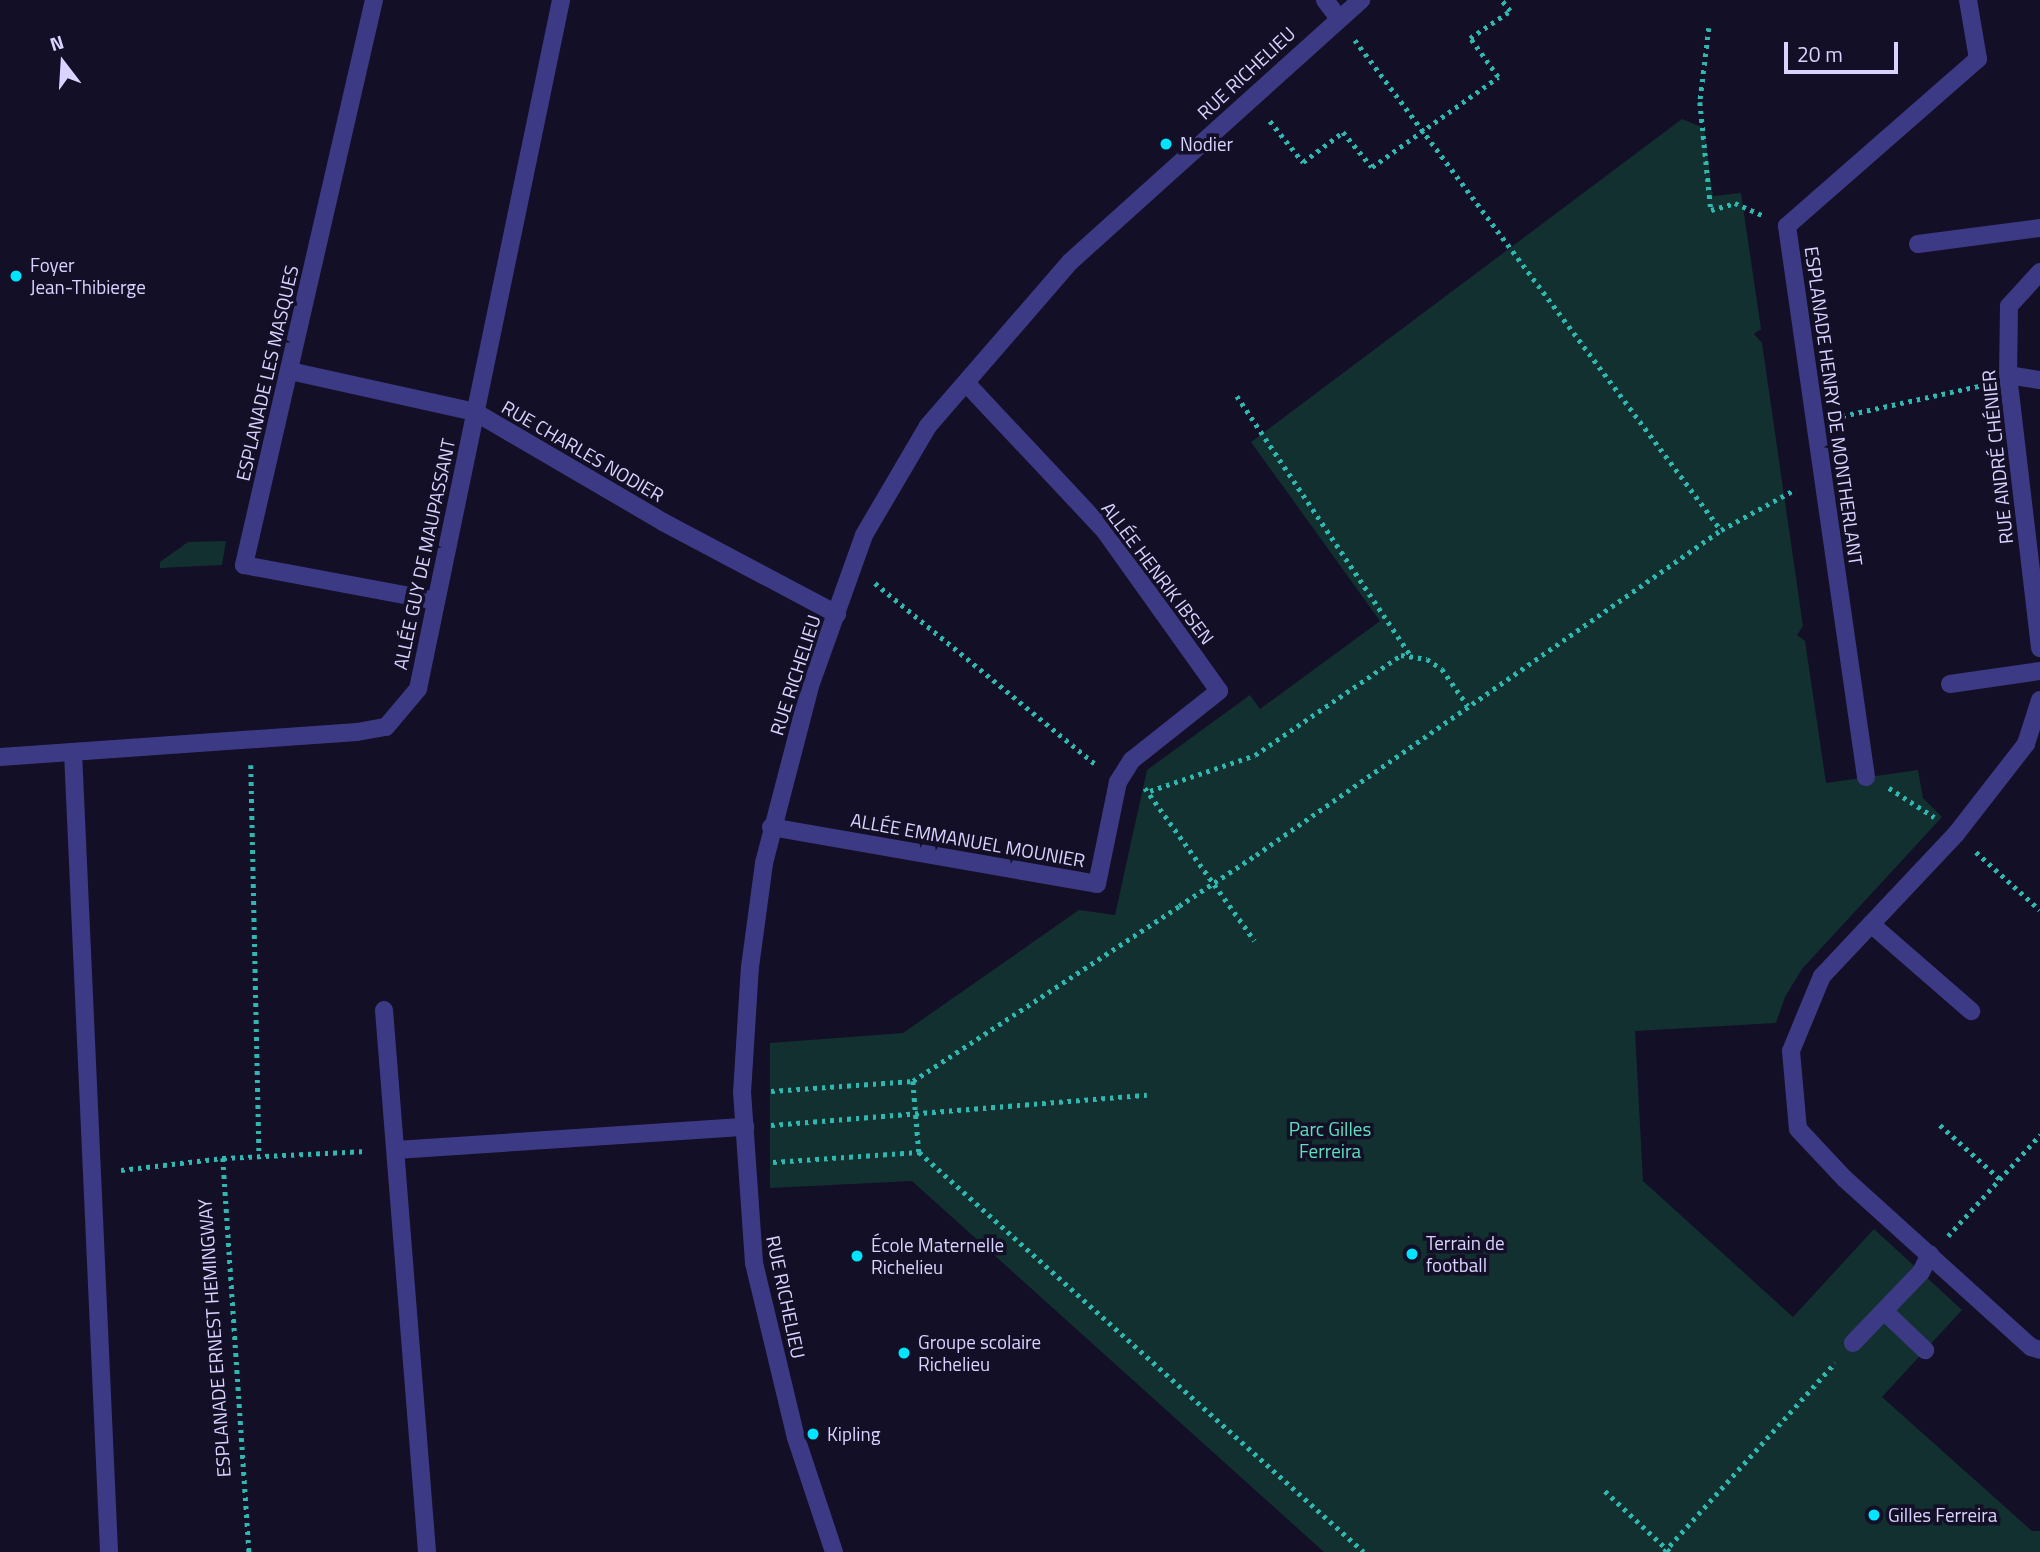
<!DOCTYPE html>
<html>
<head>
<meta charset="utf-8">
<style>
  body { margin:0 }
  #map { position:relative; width:2040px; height:1552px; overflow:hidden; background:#130f26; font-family:"Titillium Web",sans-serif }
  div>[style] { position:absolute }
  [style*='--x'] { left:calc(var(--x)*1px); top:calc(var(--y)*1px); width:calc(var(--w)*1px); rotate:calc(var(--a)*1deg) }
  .green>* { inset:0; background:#12302f }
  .path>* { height:4.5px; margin-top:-2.25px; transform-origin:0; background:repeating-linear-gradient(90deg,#2fb8b0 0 3.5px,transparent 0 8.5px) }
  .service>* { height:18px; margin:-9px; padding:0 9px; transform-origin:9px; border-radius:9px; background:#3d3a85 }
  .pedestrian>* { height:18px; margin:-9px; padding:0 9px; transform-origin:9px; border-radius:9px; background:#3d3a85 }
  .minor>* { height:18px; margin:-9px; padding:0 9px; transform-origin:9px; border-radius:9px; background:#3d3a85 }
  .path-bridge>* { height:4.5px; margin-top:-2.25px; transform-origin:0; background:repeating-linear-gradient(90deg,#2fb8b0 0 3.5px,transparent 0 8.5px) }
  .dots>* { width:19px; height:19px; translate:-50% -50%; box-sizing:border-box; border:4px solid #130f26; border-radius:50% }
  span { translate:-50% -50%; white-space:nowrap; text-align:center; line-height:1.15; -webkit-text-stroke:7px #130f26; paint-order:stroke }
  .street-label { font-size:19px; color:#d9d4ff }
  .poi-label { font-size:19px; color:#d9d4ff }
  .left { translate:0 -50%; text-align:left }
  .park-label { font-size:19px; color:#5fe0c0 }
  .north { position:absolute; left:28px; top:28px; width:70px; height:70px; -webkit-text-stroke:5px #130f26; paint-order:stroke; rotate:343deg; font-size:19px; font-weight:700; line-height:28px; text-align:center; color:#d9d4ff }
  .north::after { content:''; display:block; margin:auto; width:24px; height:32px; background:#d9d4ff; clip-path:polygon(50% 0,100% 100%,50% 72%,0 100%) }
  .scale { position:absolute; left:1784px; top:42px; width:114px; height:32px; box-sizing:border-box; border:4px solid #d9d4ff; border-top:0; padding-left:9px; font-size:21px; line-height:24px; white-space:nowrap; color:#d9d4ff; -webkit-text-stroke:5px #130f26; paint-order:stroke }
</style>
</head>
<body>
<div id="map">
  <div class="green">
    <div style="clip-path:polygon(1682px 119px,1704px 128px,1713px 196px,1741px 193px,1761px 329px,1754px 334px,1762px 343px,1803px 626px,1797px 635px,1805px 641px,1826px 783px,1918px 770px,1923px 798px,1942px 817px,1802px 969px,1785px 997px,1776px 1023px,1635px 1031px,1643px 1181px,1793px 1317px,1874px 1229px,1962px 1310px,1882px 1397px,2032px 1531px,2040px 1531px,2040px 1552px,1324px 1552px,912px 1181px,770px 1188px,770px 1043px,903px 1033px,1079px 910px,1115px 915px,1147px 770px,1250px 695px,1260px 709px,1380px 621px,1251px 442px)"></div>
    <div style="clip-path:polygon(226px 541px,222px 565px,160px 568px,160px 562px,188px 542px)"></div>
  </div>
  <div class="path">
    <div style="--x:1709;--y:28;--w:75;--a:96.9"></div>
    <div style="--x:1700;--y:102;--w:109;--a:84.2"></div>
    <div style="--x:1711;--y:210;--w:25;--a:-16"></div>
    <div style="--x:1735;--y:203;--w:32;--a:24"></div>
    <div style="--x:1355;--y:40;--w:612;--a:53.24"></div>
    <div style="--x:1270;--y:121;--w:53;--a:51.2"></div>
    <div style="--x:1303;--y:162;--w:50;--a:-36.9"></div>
    <div style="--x:1343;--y:132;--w:45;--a:50.4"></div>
    <div style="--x:1372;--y:167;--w:155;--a:-35.5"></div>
    <div style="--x:1498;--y:77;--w:48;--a:-125.7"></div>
    <div style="--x:1470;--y:38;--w:48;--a:-34"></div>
    <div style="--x:1510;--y:11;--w:14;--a:-129"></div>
    <div style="--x:1237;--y:396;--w:314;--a:56.2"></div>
    <div style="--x:1842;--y:416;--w:144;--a:-12.4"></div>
    <div style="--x:875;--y:583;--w:285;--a:39.4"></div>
    <div style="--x:251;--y:765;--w:391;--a:88.8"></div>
    <div style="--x:1145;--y:788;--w:188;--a:54.3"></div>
    <div style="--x:1889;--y:788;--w:54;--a:32.8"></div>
    <div style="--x:1150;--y:791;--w:111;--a:-18.9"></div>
    <div style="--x:1255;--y:755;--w:177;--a:-34.4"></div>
    <div style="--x:1401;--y:655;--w:26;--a:9"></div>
    <div style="--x:1427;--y:659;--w:18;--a:34"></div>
    <div style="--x:1442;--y:669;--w:45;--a:54.9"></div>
    <div style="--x:1976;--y:852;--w:86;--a:42.2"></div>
    <div style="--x:1256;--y:855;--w:567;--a:-34.95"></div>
    <div style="--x:1721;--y:530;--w:85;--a:-28.7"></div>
    <div style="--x:913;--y:1081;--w:71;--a:85.2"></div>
    <div style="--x:771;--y:1091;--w:142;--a:-4"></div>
    <div style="--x:913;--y:1081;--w:318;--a:-33.3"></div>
    <div style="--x:771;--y:1125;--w:377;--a:-4.6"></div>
    <div style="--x:1940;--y:1125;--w:82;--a:42"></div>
    <div style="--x:223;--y:1158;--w:395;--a:86.2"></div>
    <div style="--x:773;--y:1162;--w:146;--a:-3.9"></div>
    <div style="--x:919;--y:1152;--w:598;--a:41.95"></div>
    <div style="--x:121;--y:1170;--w:103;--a:-6.7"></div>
    <div style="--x:223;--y:1158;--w:144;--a:-2.8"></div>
    <div style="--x:1948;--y:1236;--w:137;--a:-47.7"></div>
    <div style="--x:1605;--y:1491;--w:89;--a:43.2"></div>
    <div style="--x:1664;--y:1552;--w:255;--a:-47.9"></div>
  </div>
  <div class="service">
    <div style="--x:1918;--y:244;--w:123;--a:-7.5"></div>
    <div style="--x:1950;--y:684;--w:91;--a:-8.2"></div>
    <div style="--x:73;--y:752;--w:801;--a:87.42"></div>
    <div style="--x:771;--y:827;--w:331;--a:9.9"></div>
    <div style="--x:1097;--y:884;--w:104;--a:-78.4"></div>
    <div style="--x:1118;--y:782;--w:26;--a:-58"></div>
    <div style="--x:1132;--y:760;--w:111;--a:-38.4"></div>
    <div style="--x:1219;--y:691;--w:196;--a:-125.5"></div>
    <div style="--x:1105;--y:531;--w:203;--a:-133.2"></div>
    <div style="--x:1871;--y:924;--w:133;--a:41"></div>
    <div style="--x:1884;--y:1311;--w:57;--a:43.6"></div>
    <div style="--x:1853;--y:1343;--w:98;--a:-46.2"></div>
    <div style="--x:1921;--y:1272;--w:20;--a:-63"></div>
  </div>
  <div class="pedestrian">
    <div style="--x:374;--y:0;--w:580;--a:102.96"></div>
    <div style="--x:244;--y:565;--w:195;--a:10.6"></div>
    <div style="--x:1866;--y:777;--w:557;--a:-98.16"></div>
    <div style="--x:1787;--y:226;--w:254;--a:-41.2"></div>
    <div style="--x:1978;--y:59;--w:60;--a:-99.6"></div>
  </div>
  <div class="minor">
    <div style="--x:1325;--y:0;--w:21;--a:53"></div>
    <div style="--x:2040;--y:272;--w:46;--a:132.4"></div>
    <div style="--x:2009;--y:306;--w:69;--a:90.8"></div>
    <div style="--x:2008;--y:375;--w:275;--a:83.3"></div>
    <div style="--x:290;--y:371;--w:189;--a:12.5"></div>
    <div style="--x:475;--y:412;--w:218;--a:30.3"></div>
    <div style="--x:663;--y:522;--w:197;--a:27.9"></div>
    <div style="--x:2008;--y:375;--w:32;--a:9"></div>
    <div style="--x:2040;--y:700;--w:46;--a:107.7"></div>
    <div style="--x:2026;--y:744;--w:114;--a:127.9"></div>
    <div style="--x:1956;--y:834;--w:195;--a:133.3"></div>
    <div style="--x:1822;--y:976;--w:81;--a:112.5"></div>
    <div style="--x:1791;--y:1051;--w:78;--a:84.9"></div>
    <div style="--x:1798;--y:1129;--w:69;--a:46.8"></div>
    <div style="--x:1845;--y:1179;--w:251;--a:42.1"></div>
    <div style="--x:2031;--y:1347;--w:9;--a:18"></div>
    <div style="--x:0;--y:757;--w:358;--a:-4"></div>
    <div style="--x:357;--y:732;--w:29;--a:-10"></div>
    <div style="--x:386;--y:727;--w:50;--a:-49.9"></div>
    <div style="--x:418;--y:689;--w:704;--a:-78.27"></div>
    <div style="--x:384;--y:1010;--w:544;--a:85.46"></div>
    <div style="--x:396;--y:1150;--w:350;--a:-3.8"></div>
    <div style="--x:834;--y:1552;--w:120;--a:-108.4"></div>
    <div style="--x:796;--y:1438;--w:180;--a:-103.5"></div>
    <div style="--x:754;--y:1263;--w:170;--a:-94"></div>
    <div style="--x:742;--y:1093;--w:126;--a:-86.4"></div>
    <div style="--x:750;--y:967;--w:105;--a:-82.3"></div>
    <div style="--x:764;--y:863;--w:183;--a:-75.4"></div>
    <div style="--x:810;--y:686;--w:160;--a:-70.3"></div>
    <div style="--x:864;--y:535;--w:126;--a:-59.6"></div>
    <div style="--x:928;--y:426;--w:217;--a:-49.1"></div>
    <div style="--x:1070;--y:262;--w:392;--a:-42"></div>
  </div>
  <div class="path-bridge">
    <div style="--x:1179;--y:906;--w:92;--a:-33.5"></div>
  </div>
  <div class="dots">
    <div style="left:1166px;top:144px;background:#00e5ff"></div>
    <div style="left:16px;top:276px;background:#00e5ff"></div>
    <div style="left:1412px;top:1254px;background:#00e5ff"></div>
    <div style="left:857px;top:1256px;background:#00e5ff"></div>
    <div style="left:904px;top:1353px;background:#00e5ff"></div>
    <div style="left:813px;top:1434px;background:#00e5ff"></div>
    <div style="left:1874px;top:1515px;background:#00e5ff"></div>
  </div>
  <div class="street-label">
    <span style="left:1246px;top:73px;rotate:-43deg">RUE RICHELIEU</span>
    <span style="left:267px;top:373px;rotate:-77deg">ESPLANADE LES MASQUES</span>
    <span style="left:1834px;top:406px;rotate:82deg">ESPLANADE HENRY DE MONTHERLANT</span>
    <span style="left:583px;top:451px;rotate:30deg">RUE CHARLES NODIER</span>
    <span style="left:1997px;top:457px;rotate:-96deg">RUE ANDRÉ CHÉNIER</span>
    <span style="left:424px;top:554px;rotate:-78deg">ALLÉE GUY DE MAUPASSANT</span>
    <span style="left:1158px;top:573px;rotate:53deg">ALLÉE HENRIK IBSEN</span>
    <span style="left:795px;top:675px;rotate:-72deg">RUE RICHELIEU</span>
    <span style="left:968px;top:840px;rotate:10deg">ALLÉE EMMANUEL MOUNIER</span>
    <span style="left:786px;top:1297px;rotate:78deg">RUE RICHELIEU</span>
    <span style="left:214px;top:1338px;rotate:-94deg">ESPLANADE ERNEST HEMINGWAY</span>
  </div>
  <div class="poi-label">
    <span class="left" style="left:1180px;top:144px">Nodier</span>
    <span class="left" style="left:30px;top:276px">Foyer<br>Jean-Thibierge</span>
    <span class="left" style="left:1426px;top:1254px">Terrain de<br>football</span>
    <span class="left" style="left:871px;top:1256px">École Maternelle<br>Richelieu</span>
    <span class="left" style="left:918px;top:1353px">Groupe scolaire<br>Richelieu</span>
    <span class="left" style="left:827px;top:1434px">Kipling</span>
    <span class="left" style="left:1888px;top:1515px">Gilles Ferreira</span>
  </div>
  <div class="park-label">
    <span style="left:1330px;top:1140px">Parc Gilles<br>Ferreira</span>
  </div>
  <div class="north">N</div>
  <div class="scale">20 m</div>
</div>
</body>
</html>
